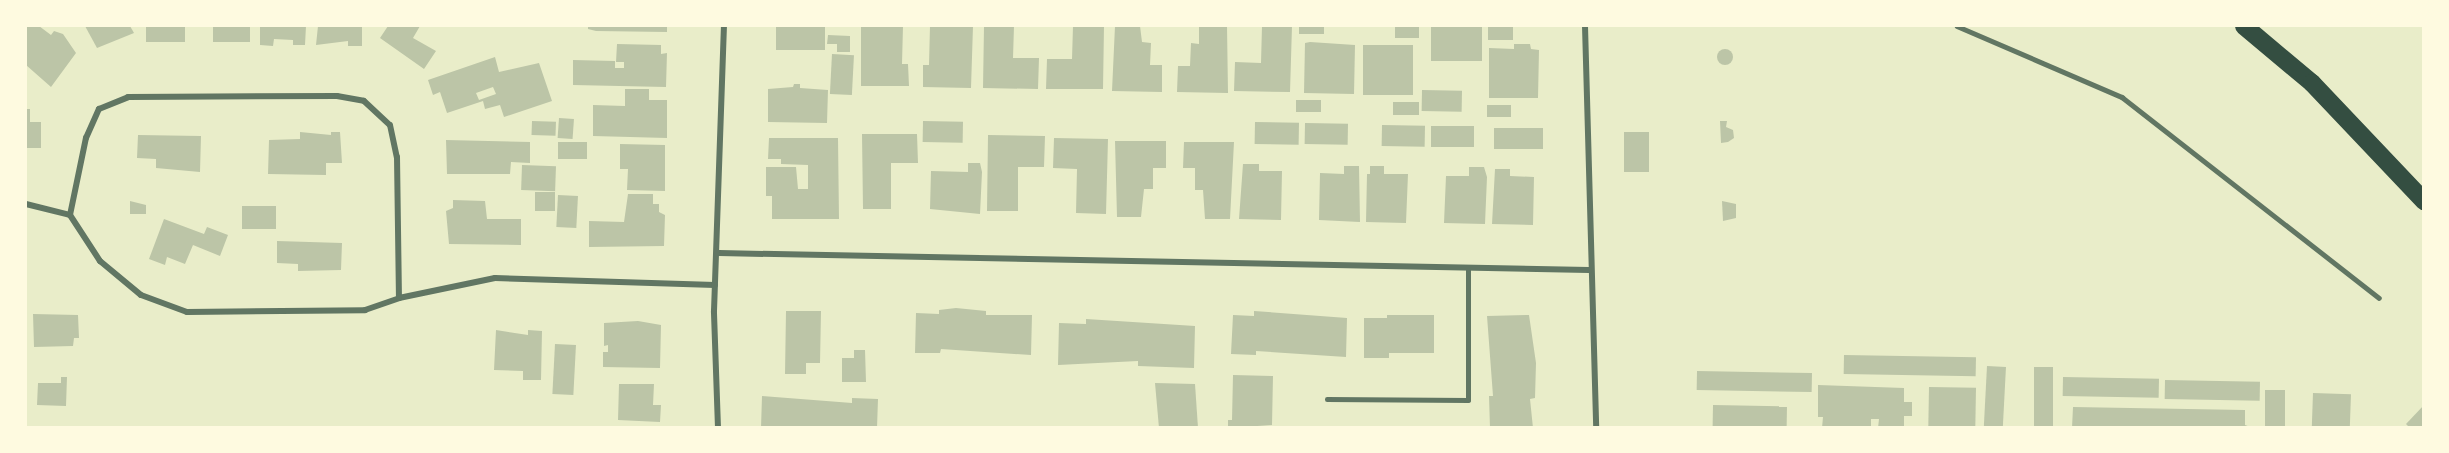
<!DOCTYPE html>
<html>
<head>
<meta charset="utf-8">
<style>
  body { margin:0 }
  #map { position:relative; width:2449px; height:453px; overflow:hidden; background:#e9edc9; font-family:"Exo 2",sans-serif }
  div>[style] { position:absolute }
  [style*='--x'] { left:calc(var(--x)*1px); top:calc(var(--y)*1px); width:calc(var(--w)*1px); rotate:calc(var(--a)*1deg) }
  .building>* { inset:0; background:#bcc5a7; transform-origin:0 0 }
  .round { border-radius:50% }
  .service>* { height:4.5px; margin:-2.25px; padding:0 2.25px; transform-origin:2.25px; border-radius:2.25px; background:#617663 }
  .minor>* { height:6px; margin:-3px; padding:0 3px; transform-origin:3px; border-radius:3px; background:#617663 }
  .motorway>* { height:18px; margin:-9px; padding:0 9px; transform-origin:9px; border-radius:9px; background:#344e41 }
  span { translate:-50% -50%; white-space:nowrap; text-align:center; line-height:1.15; -webkit-text-stroke:5px #fefae0; paint-order:stroke }
  .frame { position:absolute; inset:0; border:27px solid #fefae0; pointer-events:none }
</style>
</head>
<body>
<div id="map">
  <div class="building">
    <div style="clip-path:polygon(26px 26px,39px 26px,51px 35px,54px 31px,63px 34px,76px 53px,51px 87px,26px 65px)"></div>
    <div style="clip-path:polygon(85px 26px,130px 26px,134px 33px,97px 48px)"></div>
    <div style="left:146px;top:26px;width:39px;height:16px"></div>
    <div style="left:213px;top:26px;width:37px;height:16px"></div>
    <div style="clip-path:polygon(260px 26px,306px 26px,305px 45px,293px 45px,293px 40px,274px 39px,273px 46px,260px 45px)"></div>
    <div style="clip-path:polygon(318px 26px,362px 26px,362px 46px,348px 46px,348px 41px,316px 45px)"></div>
    <div style="clip-path:polygon(388px 26px,420px 26px,413px 38px,436px 51px,424px 69px,380px 38px)"></div>
    <div style="clip-path:polygon(588px 26px,667px 26px,667px 32px,596px 31px,588px 29px)"></div>
    <div style="left:776px;top:26px;width:49px;height:24px"></div>
    <div style="clip-path:polygon(861px 26px,903px 26px,902px 64px,908px 64px,909px 86px,861px 86px)"></div>
    <div style="clip-path:polygon(930px 26px,973px 26px,971px 88px,923px 87px,923px 65px,929px 65px)"></div>
    <div style="clip-path:polygon(984px 26px,1014px 26px,1013px 58px,1039px 58px,1038px 89px,983px 88px)"></div>
    <div style="clip-path:polygon(1073px 26px,1104px 26px,1103px 89px,1046px 89px,1047px 59px,1072px 59px)"></div>
    <div style="clip-path:polygon(1115px 26px,1140px 26px,1142px 42px,1151px 43px,1150px 65px,1162px 65px,1162px 92px,1112px 91px)"></div>
    <div style="clip-path:polygon(1199px 26px,1227px 26px,1228px 93px,1177px 92px,1178px 66px,1190px 66px,1191px 43px,1199px 44px)"></div>
    <div style="clip-path:polygon(1262px 26px,1292px 26px,1290px 92px,1234px 91px,1235px 62px,1261px 63px)"></div>
    <div style="left:1299px;top:26px;width:25px;height:8px"></div>
    <div style="left:1395px;top:26px;width:24px;height:12px"></div>
    <div style="left:1431px;top:26px;width:51px;height:35px"></div>
    <div style="left:1488px;top:26px;width:25px;height:14px"></div>
    <div style="clip-path:polygon(828px 35px,850px 36px,850px 52px,837px 52px,837px 44px,827px 44px)"></div>
    <div style="clip-path:polygon(1310px 42px,1355px 45px,1354px 94px,1304px 93px,1305px 43px)"></div>
    <div style="clip-path:polygon(617px 44px,661px 45px,661px 54px,667px 53px,666px 87px,573px 85px,573px 60px,615px 61px,615px 68px,624px 68px,624px 62px,616px 62px)"></div>
    <div style="clip-path:polygon(1514px 44px,1530px 44px,1531px 49px,1539px 50px,1538px 98px,1489px 98px,1489px 48px,1514px 49px)"></div>
    <div style="left:1363px;top:45px;width:50px;height:50px"></div>
    <div class="round" style="left:1717px;top:49px;width:16px;height:16px"></div>
    <div style="left:832px;top:54px;width:22px;height:40px;rotate:3deg"></div>
    <div style="clip-path:polygon(evenodd,495px 57px,499px 72px,539px 63px,552px 101px,504px 117px,500px 105px,485px 109px,483px 101px,447px 113px,440px 92px,433px 95px,428px 80px,495px 57px,493px 87px,496px 94px,479px 100px,476px 93px,493px 87px)"></div>
    <div style="clip-path:polygon(794px 84px,800px 84px,800px 88px,828px 90px,827px 123px,768px 122px,768px 89px,793px 87px)"></div>
    <div style="clip-path:polygon(625px 89px,649px 89px,649px 100px,667px 100px,667px 138px,593px 136px,593px 105px,625px 106px)"></div>
    <div style="left:1422px;top:90px;width:40px;height:21px;rotate:1deg"></div>
    <div style="left:1296px;top:100px;width:25px;height:12px"></div>
    <div style="left:1393px;top:102px;width:26px;height:13px"></div>
    <div style="left:1487px;top:105px;width:24px;height:12px"></div>
    <div style="clip-path:polygon(26px 109px,30px 109px,30px 122px,41px 122px,41px 148px,26px 148px)"></div>
    <div style="left:559px;top:118px;width:15px;height:20px;rotate:4deg"></div>
    <div style="left:532px;top:121px;width:24px;height:14px;rotate:2deg"></div>
    <div style="left:923px;top:121px;width:40px;height:21px;rotate:1deg"></div>
    <div style="clip-path:polygon(1720px 121px,1727px 121px,1726px 127px,1733px 130px,1734px 138px,1728px 142px,1721px 143px)"></div>
    <div style="left:1255px;top:122px;width:44px;height:22px;rotate:1deg"></div>
    <div style="left:1305px;top:123px;width:43px;height:21px;rotate:1deg"></div>
    <div style="left:1382px;top:125px;width:43px;height:21px;rotate:1deg"></div>
    <div style="left:1431px;top:126px;width:43px;height:21px"></div>
    <div style="left:1494px;top:128px;width:49px;height:21px"></div>
    <div style="clip-path:polygon(300px 132px,331px 135px,331px 132px,340px 132px,342px 163px,326px 163px,326px 175px,268px 174px,269px 140px,300px 139px)"></div>
    <div style="left:1624px;top:132px;width:25px;height:40px"></div>
    <div style="clip-path:polygon(862px 134px,917px 134px,918px 163px,891px 163px,891px 209px,863px 209px)"></div>
    <div style="clip-path:polygon(138px 135px,201px 136px,200px 172px,156px 168px,156px 159px,137px 158px)"></div>
    <div style="clip-path:polygon(988px 135px,1045px 136px,1044px 167px,1018px 167px,1018px 211px,987px 211px)"></div>
    <div style="clip-path:polygon(769px 138px,838px 138px,839px 219px,772px 219px,772px 196px,766px 196px,766px 167px,796px 167px,798px 189px,808px 189px,808px 165px,781px 164px,781px 159px,768px 159px)"></div>
    <div style="clip-path:polygon(1054px 138px,1108px 139px,1106px 214px,1076px 213px,1077px 169px,1053px 168px)"></div>
    <div style="clip-path:polygon(446px 140px,530px 142px,530px 163px,511px 162px,510px 174px,447px 174px)"></div>
    <div style="clip-path:polygon(1115px 141px,1166px 141px,1166px 168px,1153px 168px,1153px 189px,1144px 189px,1141px 217px,1117px 217px)"></div>
    <div style="left:558px;top:142px;width:29px;height:17px"></div>
    <div style="clip-path:polygon(1184px 142px,1234px 142px,1230px 219px,1205px 219px,1203px 190px,1195px 190px,1195px 168px,1183px 168px)"></div>
    <div style="clip-path:polygon(620px 144px,665px 145px,665px 191px,627px 190px,628px 169px,620px 169px)"></div>
    <div style="clip-path:polygon(968px 163px,980px 163px,982px 172px,980px 214px,930px 209px,931px 171px,968px 172px)"></div>
    <div style="clip-path:polygon(1243px 164px,1259px 164px,1259px 171px,1282px 171px,1281px 220px,1239px 219px)"></div>
    <div style="left:522px;top:165px;width:34px;height:25px;rotate:2deg"></div>
    <div style="clip-path:polygon(1344px 166px,1359px 166px,1360px 222px,1319px 220px,1320px 173px,1344px 174px)"></div>
    <div style="clip-path:polygon(1370px 166px,1384px 166px,1384px 174px,1408px 174px,1406px 223px,1366px 222px,1367px 174px,1370px 174px)"></div>
    <div style="clip-path:polygon(1469px 167px,1484px 167px,1487px 177px,1485px 224px,1444px 223px,1446px 176px,1469px 176px)"></div>
    <div style="clip-path:polygon(1495px 169px,1510px 169px,1510px 176px,1534px 177px,1533px 225px,1492px 224px)"></div>
    <div style="left:535px;top:192px;width:20px;height:19px"></div>
    <div style="clip-path:polygon(628px 194px,653px 194px,653px 204px,659px 204px,659px 212px,665px 215px,664px 246px,589px 247px,589px 221px,624px 222px)"></div>
    <div style="left:558px;top:195px;width:20px;height:32px;rotate:3deg"></div>
    <div style="clip-path:polygon(453px 200px,485px 201px,487px 219px,521px 219px,521px 245px,449px 244px,446px 211px,453px 208px)"></div>
    <div style="clip-path:polygon(130px 201px,146px 205px,146px 214px,130px 214px)"></div>
    <div style="clip-path:polygon(1722px 201px,1736px 204px,1736px 218px,1723px 221px)"></div>
    <div style="left:242px;top:206px;width:34px;height:23px"></div>
    <div style="clip-path:polygon(164px 219px,204px 234px,207px 227px,228px 235px,220px 256px,193px 245px,185px 264px,167px 257px,165px 265px,149px 259px)"></div>
    <div style="clip-path:polygon(277px 241px,342px 243px,341px 270px,298px 271px,298px 264px,277px 263px)"></div>
    <div style="clip-path:polygon(956px 308px,986px 311px,986px 315px,1032px 315px,1031px 355px,941px 349px,940px 353px,915px 353px,916px 313px,939px 314px,939px 310px)"></div>
    <div style="clip-path:polygon(786px 311px,821px 311px,820px 363px,806px 363px,806px 374px,785px 374px)"></div>
    <div style="clip-path:polygon(1254px 311px,1347px 318px,1346px 357px,1256px 351px,1256px 355px,1231px 354px,1233px 315px,1254px 316px)"></div>
    <div style="clip-path:polygon(33px 314px,78px 315px,79px 338px,74px 338px,73px 346px,34px 347px)"></div>
    <div style="clip-path:polygon(1387px 315px,1434px 315px,1434px 353px,1389px 353px,1389px 358px,1364px 358px,1364px 318px,1387px 318px)"></div>
    <div style="clip-path:polygon(1529px 315px,1536px 363px,1535px 398px,1530px 399px,1533px 428px,1490px 428px,1489px 396px,1493px 396px,1487px 316px)"></div>
    <div style="clip-path:polygon(1086px 319px,1195px 326px,1194px 368px,1138px 366px,1138px 361px,1058px 365px,1059px 323px,1086px 324px)"></div>
    <div style="clip-path:polygon(638px 321px,661px 325px,660px 368px,603px 367px,603px 352px,608px 352px,608px 345px,604px 346px,604px 323px)"></div>
    <div style="clip-path:polygon(496px 330px,528px 335px,528px 330px,542px 331px,541px 380px,523px 380px,523px 371px,494px 370px)"></div>
    <div style="left:555px;top:344px;width:21px;height:50px;rotate:3deg"></div>
    <div style="clip-path:polygon(854px 350px,865px 350px,866px 382px,842px 382px,842px 358px,854px 358px)"></div>
    <div style="left:1844px;top:355px;width:132px;height:19px;rotate:1deg"></div>
    <div style="left:1987px;top:366px;width:19px;height:62px;rotate:3deg"></div>
    <div style="left:2034px;top:367px;width:19px;height:61px"></div>
    <div style="left:1697px;top:371px;width:115px;height:19px;rotate:1deg"></div>
    <div style="clip-path:polygon(1233px 375px,1273px 376px,1272px 425px,1228px 428px,1228px 420px,1232px 420px)"></div>
    <div style="clip-path:polygon(61px 377px,67px 377px,66px 406px,37px 405px,38px 383px,61px 383px)"></div>
    <div style="left:2063px;top:377px;width:96px;height:19px;rotate:1deg"></div>
    <div style="left:2165px;top:380px;width:95px;height:19px;rotate:1deg"></div>
    <div style="clip-path:polygon(1155px 383px,1195px 384px,1198px 428px,1159px 428px)"></div>
    <div style="clip-path:polygon(619px 384px,654px 384px,653px 405px,661px 405px,660px 422px,618px 420px)"></div>
    <div style="clip-path:polygon(1818px 385px,1904px 388px,1904px 402px,1912px 402px,1912px 416px,1904px 416px,1904px 428px,1878px 428px,1879px 419px,1871px 419px,1871px 428px,1822px 428px,1823px 417px,1818px 417px)"></div>
    <div style="left:1929px;top:387px;width:47px;height:41px;rotate:1deg"></div>
    <div style="left:2265px;top:390px;width:20px;height:38px"></div>
    <div style="left:2313px;top:393px;width:38px;height:35px;rotate:2deg"></div>
    <div style="clip-path:polygon(762px 396px,852px 403px,852px 398px,878px 399px,877px 428px,761px 428px)"></div>
    <div style="left:1713px;top:405px;width:74px;height:23px;rotate:1deg"></div>
    <div style="clip-path:polygon(2424px 405px,2424px 428px,2410px 428px,2406px 424px)"></div>
    <div style="clip-path:polygon(2073px 407px,2245px 410px,2245px 425px,2253px 428px,2072px 428px)"></div>
  </div>
  <div class="service">
    <div style="--x:1957;--y:26;--w:180;--a:23.3"></div>
    <div style="--x:2122;--y:97;--w:326;--a:38"></div>
    <div style="--x:1327;--y:399;--w:141;--a:0.4"></div>
    <div style="--x:1468;--y:400;--w:131;--a:-90"></div>
  </div>
  <div class="minor">
    <div style="--x:1585;--y:26;--w:402;--a:88.4"></div>
    <div style="--x:26;--y:204;--w:45;--a:14"></div>
    <div style="--x:70;--y:215;--w:55;--a:56.9"></div>
    <div style="--x:100;--y:261;--w:53;--a:39.7"></div>
    <div style="--x:141;--y:295;--w:49;--a:20.3"></div>
    <div style="--x:187;--y:312;--w:178;--a:-0.6"></div>
    <div style="--x:365;--y:310;--w:36;--a:-19"></div>
    <div style="--x:399;--y:298;--w:98;--a:-11.8"></div>
    <div style="--x:495;--y:278;--w:220;--a:1.8"></div>
    <div style="--x:70;--y:215;--w:79;--a:-78.3"></div>
    <div style="--x:86;--y:138;--w:32;--a:-66"></div>
    <div style="--x:99;--y:109;--w:31;--a:-22"></div>
    <div style="--x:128;--y:97;--w:209;--a:-0.3"></div>
    <div style="--x:337;--y:96;--w:27;--a:10"></div>
    <div style="--x:364;--y:101;--w:35;--a:43"></div>
    <div style="--x:390;--y:125;--w:33;--a:78"></div>
    <div style="--x:397;--y:157;--w:141;--a:89.2"></div>
    <div style="--x:719;--y:253;--w:870;--a:1.12"></div>
    <div style="--x:718;--y:428;--w:117;--a:-92"></div>
    <div style="--x:714;--y:311;--w:285;--a:-88"></div>
  </div>
  <div class="motorway">
    <div style="--x:2244;--y:26;--w:89;--a:40"></div>
    <div style="--x:2312;--y:83;--w:163;--a:46.5"></div>
  </div>
  <div class="frame"></div>
</div>
</body>
</html>
